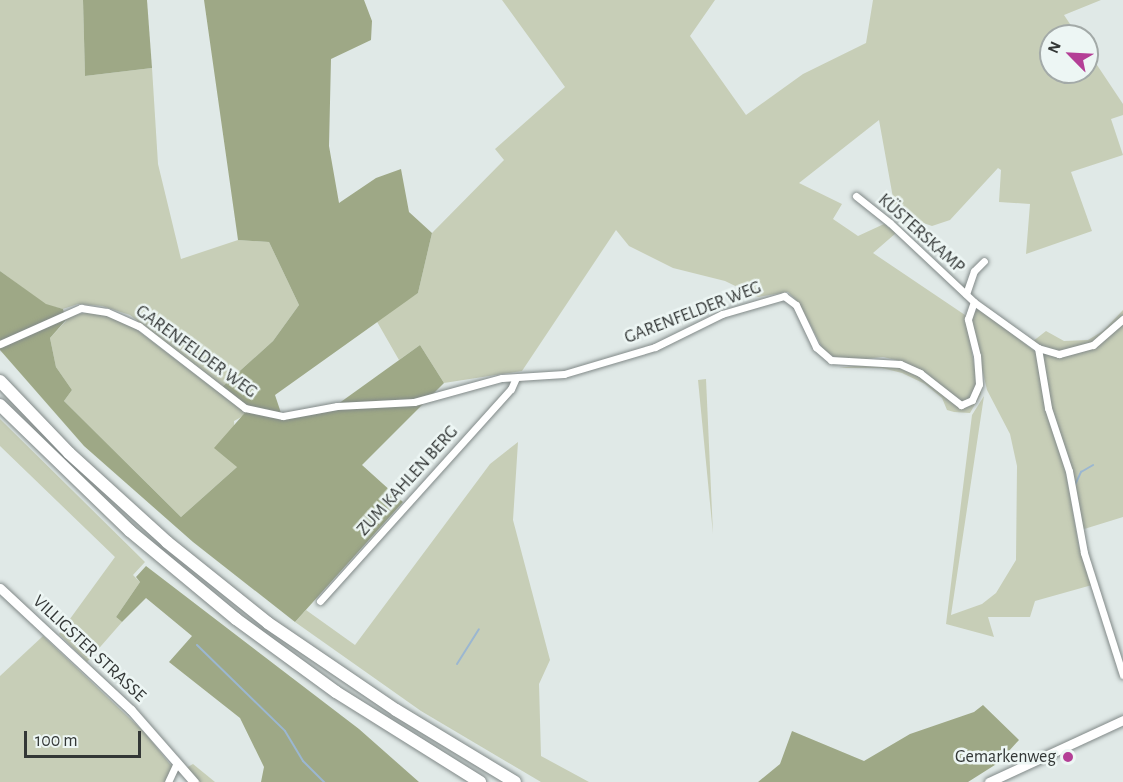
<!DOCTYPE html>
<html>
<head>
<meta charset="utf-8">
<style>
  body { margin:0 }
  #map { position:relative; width:1123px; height:782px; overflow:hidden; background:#e0e9e7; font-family:"Alegreya Sans",sans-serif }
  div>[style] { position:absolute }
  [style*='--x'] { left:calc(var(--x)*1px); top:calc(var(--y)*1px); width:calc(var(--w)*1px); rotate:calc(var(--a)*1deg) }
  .green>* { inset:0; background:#c7ceb7 }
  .forest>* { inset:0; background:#9ea886 }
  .stream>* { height:2px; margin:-1px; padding:0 1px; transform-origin:1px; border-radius:1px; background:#9bb7d1 }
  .roads { filter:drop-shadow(0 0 2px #818988) drop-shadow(0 0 2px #818988) }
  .minor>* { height:7px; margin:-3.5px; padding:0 3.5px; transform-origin:3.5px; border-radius:3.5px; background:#fff }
  .secondary>* { height:9px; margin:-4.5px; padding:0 4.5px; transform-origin:4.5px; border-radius:4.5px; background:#fff }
  .motorway>* { height:12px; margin:-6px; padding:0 6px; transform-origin:6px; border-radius:6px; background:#fff }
  .dots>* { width:16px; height:16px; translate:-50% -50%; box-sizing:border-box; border:3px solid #edf6f4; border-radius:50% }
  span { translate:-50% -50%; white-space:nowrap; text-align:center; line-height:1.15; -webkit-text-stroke:5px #edf6f4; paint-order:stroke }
  .street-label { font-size:18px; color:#333736 }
  .poi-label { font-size:18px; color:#333736 }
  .right { translate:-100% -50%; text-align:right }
  .north { position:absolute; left:1039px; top:24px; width:60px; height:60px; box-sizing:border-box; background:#edf6f4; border:2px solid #a3aaa8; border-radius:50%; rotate:294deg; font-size:16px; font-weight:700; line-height:24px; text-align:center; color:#333736 }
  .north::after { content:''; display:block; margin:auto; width:21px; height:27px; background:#b43f96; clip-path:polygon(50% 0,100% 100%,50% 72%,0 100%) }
  .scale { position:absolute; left:24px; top:731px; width:117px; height:27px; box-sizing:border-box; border:3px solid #333736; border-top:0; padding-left:8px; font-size:18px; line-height:21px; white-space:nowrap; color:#333736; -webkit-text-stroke:4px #edf6f4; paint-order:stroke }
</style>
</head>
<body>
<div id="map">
  <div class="green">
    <div style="clip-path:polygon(0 0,83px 0,85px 76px,152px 68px,158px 164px,181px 259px,238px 240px,269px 242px,299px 305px,273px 341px,221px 388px,130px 315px,102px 306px,78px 304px,63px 309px,46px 305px,0 271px)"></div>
    <div style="clip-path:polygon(502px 0,715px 0,690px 36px,746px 115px,803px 74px,866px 43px,873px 0,1101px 0,1064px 15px,1078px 36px,1051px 36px,1051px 72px,1087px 72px,1087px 50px,1123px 104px,1123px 115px,1111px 119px,1123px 155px,1071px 172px,1092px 231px,1026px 254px,1030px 204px,999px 202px,1001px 170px,998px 168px,950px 220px,932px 226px,909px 218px,897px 220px,879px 120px,799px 183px,842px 204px,833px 219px,858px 236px,884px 224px,896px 233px,873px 253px,965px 315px,977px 381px,971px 397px,961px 403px,926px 373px,904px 362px,883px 357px,846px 361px,825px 353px,799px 303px,788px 292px,758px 297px,725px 281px,673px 268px,629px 246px,616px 230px,522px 371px,444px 383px,420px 345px,399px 360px,376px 320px,418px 293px,432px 233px,504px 160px,495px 149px,565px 87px)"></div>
    <div style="clip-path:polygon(979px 308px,1037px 353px,1042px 392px,1064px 462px,1079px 547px,1092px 585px,1035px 601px,1030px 617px,988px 617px,994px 637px,946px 624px,972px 415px,984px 396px,951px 615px,982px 604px,996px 593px,1016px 560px,1017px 466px,1010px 434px,987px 390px,972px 325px,973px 314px)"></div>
    <div style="clip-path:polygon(1123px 310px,1123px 517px,1081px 530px,1074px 481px,1051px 406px,1039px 346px,1032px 342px,1046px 331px,1064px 341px,1088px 340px,1103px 331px)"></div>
    <div style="clip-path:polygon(93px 312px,124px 320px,247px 414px,234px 421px,237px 467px,181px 517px,64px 401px,72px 390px,56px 367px,50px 338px,66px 321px,65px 316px)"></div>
    <div style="clip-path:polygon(876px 363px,902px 367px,927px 379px,958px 406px,968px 405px,980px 383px,981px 394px,970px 413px,954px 412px,947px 410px,942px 398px,925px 384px,902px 373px,882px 368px,839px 368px)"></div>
    <div style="clip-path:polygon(706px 379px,713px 534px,698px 380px)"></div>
    <div style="clip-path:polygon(0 419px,145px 562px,133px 575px,140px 582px,116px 617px,122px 622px,87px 662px,59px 634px,115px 557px,0 446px)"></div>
    <div style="clip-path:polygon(518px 442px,513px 520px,550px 660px,539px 684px,541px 756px,589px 782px,541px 782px,421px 711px,295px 622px,306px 610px,355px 645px,490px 464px)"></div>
    <div style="clip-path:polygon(43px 636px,145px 733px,173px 768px,168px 782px,0 782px,0 676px)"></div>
    <div style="clip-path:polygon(193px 764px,215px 782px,198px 782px,186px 768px)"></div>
  </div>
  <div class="forest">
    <div style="clip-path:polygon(83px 0,147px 0,152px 68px,85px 76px)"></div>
    <div style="clip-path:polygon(204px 0,364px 0,372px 21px,371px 40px,331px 59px,329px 146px,339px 203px,376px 178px,401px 169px,409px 212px,432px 233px,418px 293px,275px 395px,283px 419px,331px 409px,420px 345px,444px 383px,362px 465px,403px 502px,295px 622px,193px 542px,84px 446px,0 350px,0 271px,46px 304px,63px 309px,66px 320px,50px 338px,56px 367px,72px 390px,64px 401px,181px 517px,237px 467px,214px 448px,250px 407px,221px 388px,273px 341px,299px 305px,269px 242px,238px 240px)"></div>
    <div style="clip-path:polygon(146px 566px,359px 729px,419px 782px,261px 782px,264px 767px,240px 718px,169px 662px,192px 636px,146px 598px,122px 622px,116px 617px,140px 582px,136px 577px)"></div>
    <div style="clip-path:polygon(983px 705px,1019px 740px,998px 763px,968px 782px,758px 782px,780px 764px,792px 731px,864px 761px,910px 734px,974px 712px)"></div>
  </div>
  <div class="stream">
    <div style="--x:1074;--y:487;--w:17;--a:-65"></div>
    <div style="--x:1081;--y:472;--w:14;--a:-30"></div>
    <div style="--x:197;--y:645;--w:123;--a:44.3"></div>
    <div style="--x:285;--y:731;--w:35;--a:59"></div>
    <div style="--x:303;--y:761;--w:30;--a:45"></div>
    <div style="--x:457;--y:664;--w:41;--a:-57.8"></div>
  </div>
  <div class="roads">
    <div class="minor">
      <div style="--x:856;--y:196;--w:43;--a:38.5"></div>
      <div style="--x:890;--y:223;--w:115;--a:43.2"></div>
      <div style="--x:966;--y:294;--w:24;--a:-71"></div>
      <div style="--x:974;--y:271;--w:14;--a:-45"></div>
      <div style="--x:0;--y:344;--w:89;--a:-24"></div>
      <div style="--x:81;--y:308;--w:26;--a:9"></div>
      <div style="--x:107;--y:312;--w:35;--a:24"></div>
      <div style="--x:139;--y:326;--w:134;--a:37.7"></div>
      <div style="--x:245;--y:408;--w:39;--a:12"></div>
      <div style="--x:283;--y:416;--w:55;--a:-10.5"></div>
      <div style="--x:337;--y:406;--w:77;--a:-3"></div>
      <div style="--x:414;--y:402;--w:91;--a:-15.3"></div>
      <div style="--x:502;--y:378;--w:62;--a:-3.7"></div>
      <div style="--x:564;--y:374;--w:95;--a:-16.5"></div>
      <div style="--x:655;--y:347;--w:75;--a:-26.2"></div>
      <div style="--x:722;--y:314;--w:65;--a:-16.2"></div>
      <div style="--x:784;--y:296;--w:15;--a:37"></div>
      <div style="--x:796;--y:305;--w:47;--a:64.5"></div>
      <div style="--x:816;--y:347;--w:20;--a:41"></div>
      <div style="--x:831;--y:360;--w:69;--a:3.3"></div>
      <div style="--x:900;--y:364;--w:22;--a:24"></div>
      <div style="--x:920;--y:373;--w:52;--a:38"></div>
      <div style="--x:961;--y:405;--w:12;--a:-24"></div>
      <div style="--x:972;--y:400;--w:17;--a:-66"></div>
      <div style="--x:979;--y:384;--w:28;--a:-94"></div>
      <div style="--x:977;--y:356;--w:38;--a:-104"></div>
      <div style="--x:968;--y:319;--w:18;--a:-71"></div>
      <div style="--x:974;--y:302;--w:79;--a:35.7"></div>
      <div style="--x:1038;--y:348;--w:22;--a:16"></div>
      <div style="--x:1059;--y:354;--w:35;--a:-15"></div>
      <div style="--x:1093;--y:345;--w:40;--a:-41"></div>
      <div style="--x:1038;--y:348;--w:61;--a:80.5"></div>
      <div style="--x:1048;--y:408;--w:66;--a:71.6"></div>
      <div style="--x:1069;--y:471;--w:83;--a:79.6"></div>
      <div style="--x:1084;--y:553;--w:128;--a:72.3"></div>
      <div style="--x:320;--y:601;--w:285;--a:-48"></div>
      <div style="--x:511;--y:389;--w:12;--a:-66"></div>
      <div style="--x:168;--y:782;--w:21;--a:-65"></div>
    </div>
    <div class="secondary">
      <div style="--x:0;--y:588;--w:179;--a:43"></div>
      <div style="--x:131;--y:710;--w:96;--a:48.8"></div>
      <div style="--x:989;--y:782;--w:148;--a:-24.8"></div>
    </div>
    <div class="motorway">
      <div style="--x:0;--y:381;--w:100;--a:46.2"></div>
      <div style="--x:69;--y:453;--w:132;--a:42.2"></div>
      <div style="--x:167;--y:542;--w:129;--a:38.7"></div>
      <div style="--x:268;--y:623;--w:155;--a:34.2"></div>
      <div style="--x:396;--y:710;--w:139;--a:31.2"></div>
      <div style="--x:0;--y:405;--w:181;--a:44.1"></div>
      <div style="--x:130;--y:531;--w:138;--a:39.7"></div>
      <div style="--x:236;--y:619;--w:124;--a:36.1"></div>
      <div style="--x:336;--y:692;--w:170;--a:32"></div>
    </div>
  </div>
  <div class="dots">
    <div style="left:1068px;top:757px;background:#b43f96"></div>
  </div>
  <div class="street-label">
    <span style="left:921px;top:234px;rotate:42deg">KÜSTERSKAMP</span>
    <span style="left:693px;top:313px;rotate:-21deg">GARENFELDER WEG</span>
    <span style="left:196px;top:352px;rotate:36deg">GARENFELDER WEG</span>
    <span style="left:408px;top:481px;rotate:-48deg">ZUM KAHLEN BERG</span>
    <span style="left:89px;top:649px;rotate:43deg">VILLIGSTER STRASSE</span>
  </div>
  <div class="poi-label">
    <span class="right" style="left:1056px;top:757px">Gemarkenweg</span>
  </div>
  <div class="north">N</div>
  <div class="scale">100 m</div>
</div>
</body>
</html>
